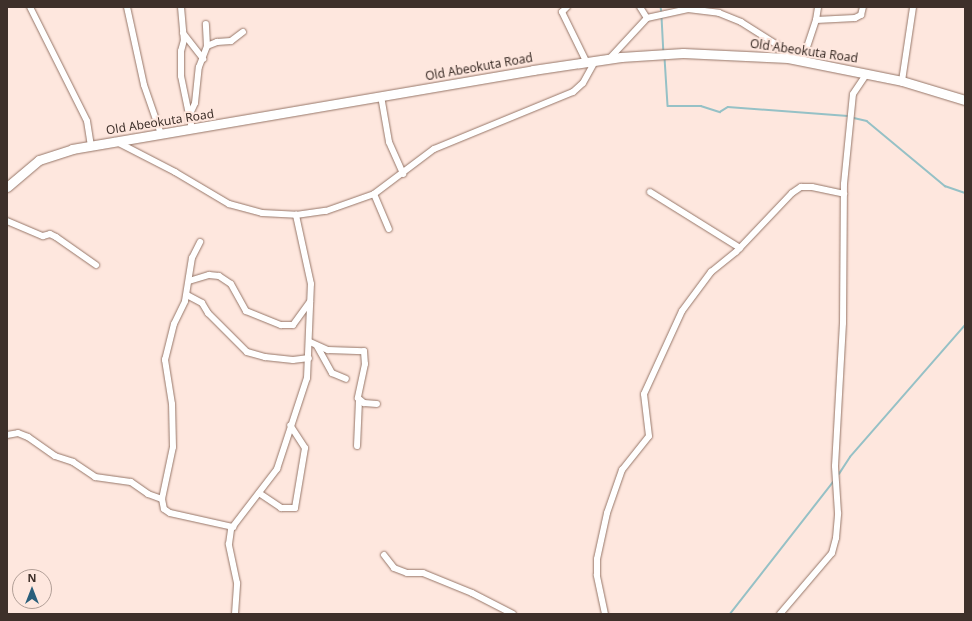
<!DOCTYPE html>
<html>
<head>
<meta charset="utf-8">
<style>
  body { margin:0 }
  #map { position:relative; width:972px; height:621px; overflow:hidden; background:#fee7de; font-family:"Noto Sans",sans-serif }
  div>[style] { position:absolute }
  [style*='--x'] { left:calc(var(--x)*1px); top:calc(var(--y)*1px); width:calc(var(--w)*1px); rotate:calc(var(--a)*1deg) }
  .stream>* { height:1.5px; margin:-0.75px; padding:0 0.75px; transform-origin:0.75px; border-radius:0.75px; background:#96c1c6 }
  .roads { filter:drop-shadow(0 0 1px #967668) drop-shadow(0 0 1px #967668) }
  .minor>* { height:6px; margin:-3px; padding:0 3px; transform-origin:3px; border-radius:3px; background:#fff }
  .highway>* { height:9px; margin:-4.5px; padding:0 4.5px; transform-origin:4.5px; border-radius:4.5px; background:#fff }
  span { translate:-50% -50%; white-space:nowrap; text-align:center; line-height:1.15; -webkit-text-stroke:4px #fee7de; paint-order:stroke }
  .street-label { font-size:12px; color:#3e302a }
  .frame { position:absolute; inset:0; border:8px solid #3e302a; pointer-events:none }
  .north { position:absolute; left:12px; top:569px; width:40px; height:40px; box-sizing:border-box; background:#fee7de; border:1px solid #b19e96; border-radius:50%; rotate:0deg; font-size:11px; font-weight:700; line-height:16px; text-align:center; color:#3e302a }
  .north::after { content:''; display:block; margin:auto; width:14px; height:18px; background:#2a5f7b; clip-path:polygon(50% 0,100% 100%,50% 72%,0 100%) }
</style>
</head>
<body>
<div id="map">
  <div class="stream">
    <div style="--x:661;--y:7;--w:6;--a:81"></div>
    <div style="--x:662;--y:17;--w:33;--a:87"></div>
    <div style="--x:665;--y:58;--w:48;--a:86.4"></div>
    <div style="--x:668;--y:106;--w:33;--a:0"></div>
    <div style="--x:701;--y:106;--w:20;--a:18"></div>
    <div style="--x:720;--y:112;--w:9;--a:-32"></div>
    <div style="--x:728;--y:107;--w:120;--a:4.3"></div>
    <div style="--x:854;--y:118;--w:13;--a:13"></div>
    <div style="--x:867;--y:121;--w:102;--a:39.8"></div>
    <div style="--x:945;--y:186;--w:21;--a:19"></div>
    <div style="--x:839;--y:474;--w:20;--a:-57"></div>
    <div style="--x:850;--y:457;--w:175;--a:-48.9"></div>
    <div style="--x:730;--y:614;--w:167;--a:-52"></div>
  </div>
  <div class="roads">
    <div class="minor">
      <div style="--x:30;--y:7;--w:127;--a:63.4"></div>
      <div style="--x:87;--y:121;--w:24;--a:81"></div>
      <div style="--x:127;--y:7;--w:80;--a:77.7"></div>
      <div style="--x:144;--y:85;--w:52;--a:70.9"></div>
      <div style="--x:181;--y:7;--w:33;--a:85"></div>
      <div style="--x:184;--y:40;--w:11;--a:105"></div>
      <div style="--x:181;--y:51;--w:25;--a:90"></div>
      <div style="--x:181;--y:76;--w:54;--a:78.3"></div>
      <div style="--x:567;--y:7;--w:7;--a:135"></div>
      <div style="--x:562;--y:12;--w:55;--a:63.9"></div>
      <div style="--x:640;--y:7;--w:13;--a:58"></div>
      <div style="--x:816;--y:20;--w:13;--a:-81"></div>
      <div style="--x:183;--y:33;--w:33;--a:52"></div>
      <div style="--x:207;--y:46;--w:11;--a:-22"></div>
      <div style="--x:217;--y:42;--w:14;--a:-4"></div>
      <div style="--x:231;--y:41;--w:15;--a:-37"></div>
      <div style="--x:610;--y:58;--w:54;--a:-47.2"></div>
      <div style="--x:647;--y:18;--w:42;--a:-12.4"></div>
      <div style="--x:688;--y:9;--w:31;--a:7"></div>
      <div style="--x:719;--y:13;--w:24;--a:22"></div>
      <div style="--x:741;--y:22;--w:45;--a:32.3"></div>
      <div style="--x:779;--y:46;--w:15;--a:53"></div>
      <div style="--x:802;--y:62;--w:44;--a:-71.6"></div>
      <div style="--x:816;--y:20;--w:39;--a:-3"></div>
      <div style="--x:855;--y:18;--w:7;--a:-27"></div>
      <div style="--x:861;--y:15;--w:8;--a:-76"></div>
      <div style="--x:902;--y:81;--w:75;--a:-81.5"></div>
      <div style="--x:381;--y:96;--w:47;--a:80.1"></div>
      <div style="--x:389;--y:142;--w:35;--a:66"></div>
      <div style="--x:189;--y:116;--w:14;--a:-65"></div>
      <div style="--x:195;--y:103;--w:36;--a:-84"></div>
      <div style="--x:199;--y:67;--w:22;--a:-69"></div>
      <div style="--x:207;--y:46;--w:22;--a:-93"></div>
      <div style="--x:115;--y:141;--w:68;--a:27.3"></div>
      <div style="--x:175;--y:172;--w:63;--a:30.7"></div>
      <div style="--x:229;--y:204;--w:34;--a:15"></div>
      <div style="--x:262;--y:213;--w:34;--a:3"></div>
      <div style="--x:296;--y:215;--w:30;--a:-8"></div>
      <div style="--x:326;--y:211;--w:51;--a:-19.5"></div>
      <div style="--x:374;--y:194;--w:75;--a:-36.9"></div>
      <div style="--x:434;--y:149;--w:150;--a:-22.3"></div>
      <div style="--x:573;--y:92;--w:13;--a:-42"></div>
      <div style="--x:583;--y:83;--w:26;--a:-61"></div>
      <div style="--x:650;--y:192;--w:106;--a:31.9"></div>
      <div style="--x:374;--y:194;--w:38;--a:67"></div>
      <div style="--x:7;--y:221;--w:39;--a:23"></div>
      <div style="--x:43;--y:236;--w:7;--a:-16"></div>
      <div style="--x:50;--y:234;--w:7;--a:27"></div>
      <div style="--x:56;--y:237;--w:49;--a:35"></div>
      <div style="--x:189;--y:281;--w:21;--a:-17"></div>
      <div style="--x:209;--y:275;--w:10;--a:6"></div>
      <div style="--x:219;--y:276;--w:14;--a:34"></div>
      <div style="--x:231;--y:284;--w:31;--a:61"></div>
      <div style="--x:246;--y:311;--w:38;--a:22"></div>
      <div style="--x:281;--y:325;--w:12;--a:0"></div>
      <div style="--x:293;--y:325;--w:29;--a:-54"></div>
      <div style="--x:187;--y:295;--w:17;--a:28"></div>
      <div style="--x:202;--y:303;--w:12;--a:59"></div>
      <div style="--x:208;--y:313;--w:55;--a:45"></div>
      <div style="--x:247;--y:352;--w:19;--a:16"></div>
      <div style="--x:265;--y:357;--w:28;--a:6"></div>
      <div style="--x:293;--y:360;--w:16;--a:-7"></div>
      <div style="--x:310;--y:342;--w:20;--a:24"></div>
      <div style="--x:328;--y:350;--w:36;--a:2"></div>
      <div style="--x:364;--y:351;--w:13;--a:86"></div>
      <div style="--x:365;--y:364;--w:35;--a:102"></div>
      <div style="--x:358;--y:398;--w:8;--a:40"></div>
      <div style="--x:364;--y:403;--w:13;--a:4"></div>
      <div style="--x:317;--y:346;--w:31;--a:61"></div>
      <div style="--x:332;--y:373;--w:15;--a:23"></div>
      <div style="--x:7;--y:435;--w:11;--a:-10"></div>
      <div style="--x:18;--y:433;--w:11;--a:22"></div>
      <div style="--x:28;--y:437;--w:33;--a:35"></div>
      <div style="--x:55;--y:456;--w:19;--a:18"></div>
      <div style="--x:73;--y:462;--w:27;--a:34"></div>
      <div style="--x:95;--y:477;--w:36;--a:8"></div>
      <div style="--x:131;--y:482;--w:21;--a:35"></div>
      <div style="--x:148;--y:494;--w:15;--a:20"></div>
      <div style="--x:162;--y:499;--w:10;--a:79"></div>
      <div style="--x:164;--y:509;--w:7;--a:34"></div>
      <div style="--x:170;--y:513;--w:65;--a:12.5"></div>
      <div style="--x:357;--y:446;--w:46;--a:-87.5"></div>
      <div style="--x:259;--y:493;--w:27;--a:34"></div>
      <div style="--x:281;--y:508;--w:14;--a:0"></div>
      <div style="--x:295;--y:508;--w:61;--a:-80.5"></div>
      <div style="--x:305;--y:448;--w:27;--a:-123"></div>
      <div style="--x:162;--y:499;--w:53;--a:-78.1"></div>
      <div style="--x:173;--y:447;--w:43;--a:-91.3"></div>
      <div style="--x:172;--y:404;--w:45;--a:-99"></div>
      <div style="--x:165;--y:360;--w:37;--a:-76"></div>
      <div style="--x:174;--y:324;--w:25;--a:-64"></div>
      <div style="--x:185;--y:301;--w:44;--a:-80.8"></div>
      <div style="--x:192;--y:258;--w:18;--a:-63"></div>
      <div style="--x:384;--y:555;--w:16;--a:52"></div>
      <div style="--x:394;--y:568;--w:14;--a:21"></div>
      <div style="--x:407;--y:573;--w:16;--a:0"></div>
      <div style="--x:423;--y:573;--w:53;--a:22.2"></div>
      <div style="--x:472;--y:593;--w:46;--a:27.1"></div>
      <div style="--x:235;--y:614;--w:31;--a:-86"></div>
      <div style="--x:237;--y:583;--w:40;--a:-102"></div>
      <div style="--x:229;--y:544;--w:15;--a:-82"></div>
      <div style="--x:231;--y:529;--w:76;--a:-52.5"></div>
      <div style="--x:277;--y:469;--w:96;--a:-71.8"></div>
      <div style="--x:307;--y:378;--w:94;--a:-87.6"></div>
      <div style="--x:311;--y:284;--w:71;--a:-102.3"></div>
      <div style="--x:605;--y:614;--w:40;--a:-102"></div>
      <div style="--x:597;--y:575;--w:16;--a:-90"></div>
      <div style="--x:597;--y:559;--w:47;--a:-77.7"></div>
      <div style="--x:607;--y:513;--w:46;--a:-70.8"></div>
      <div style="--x:622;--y:470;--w:43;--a:-51.5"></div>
      <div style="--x:649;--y:436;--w:42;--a:-96.8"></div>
      <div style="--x:644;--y:394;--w:91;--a:-65.4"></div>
      <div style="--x:682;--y:311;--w:49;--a:-53.4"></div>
      <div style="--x:711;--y:272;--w:32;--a:-39"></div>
      <div style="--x:736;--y:252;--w:81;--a:-46.5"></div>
      <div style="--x:792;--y:193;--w:11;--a:-34"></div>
      <div style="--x:801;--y:187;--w:11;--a:0"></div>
      <div style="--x:812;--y:187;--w:33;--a:12"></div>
      <div style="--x:780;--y:614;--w:80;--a:-49.6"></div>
      <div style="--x:832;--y:553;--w:16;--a:-75"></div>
      <div style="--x:836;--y:538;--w:25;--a:-85"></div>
      <div style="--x:838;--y:513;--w:47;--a:-93.7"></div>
      <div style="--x:835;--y:466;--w:143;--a:-86.8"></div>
      <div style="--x:843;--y:323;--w:139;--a:-89.6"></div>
      <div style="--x:844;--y:184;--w:90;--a:-84.3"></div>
      <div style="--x:853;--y:94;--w:25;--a:-56"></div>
    </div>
    <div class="highway">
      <div style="--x:7;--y:187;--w:42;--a:-40.2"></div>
      <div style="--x:39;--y:160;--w:35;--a:-18"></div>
      <div style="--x:72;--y:149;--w:468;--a:-9.7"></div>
      <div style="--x:533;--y:70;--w:89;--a:-8.4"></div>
      <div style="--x:621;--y:57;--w:62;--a:-3.7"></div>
      <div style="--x:683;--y:53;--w:105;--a:2.7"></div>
      <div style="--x:788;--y:58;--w:116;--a:11.4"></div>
      <div style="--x:902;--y:81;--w:66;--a:16.8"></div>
    </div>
  </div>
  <div class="street-label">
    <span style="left:804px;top:51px;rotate:8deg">Old Abeokuta Road</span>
    <span style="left:479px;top:67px;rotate:-10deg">Old Abeokuta Road</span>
    <span style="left:160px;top:122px;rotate:-9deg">Old Abeokuta Road</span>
  </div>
  <div class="frame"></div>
  <div class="north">N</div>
</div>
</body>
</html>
